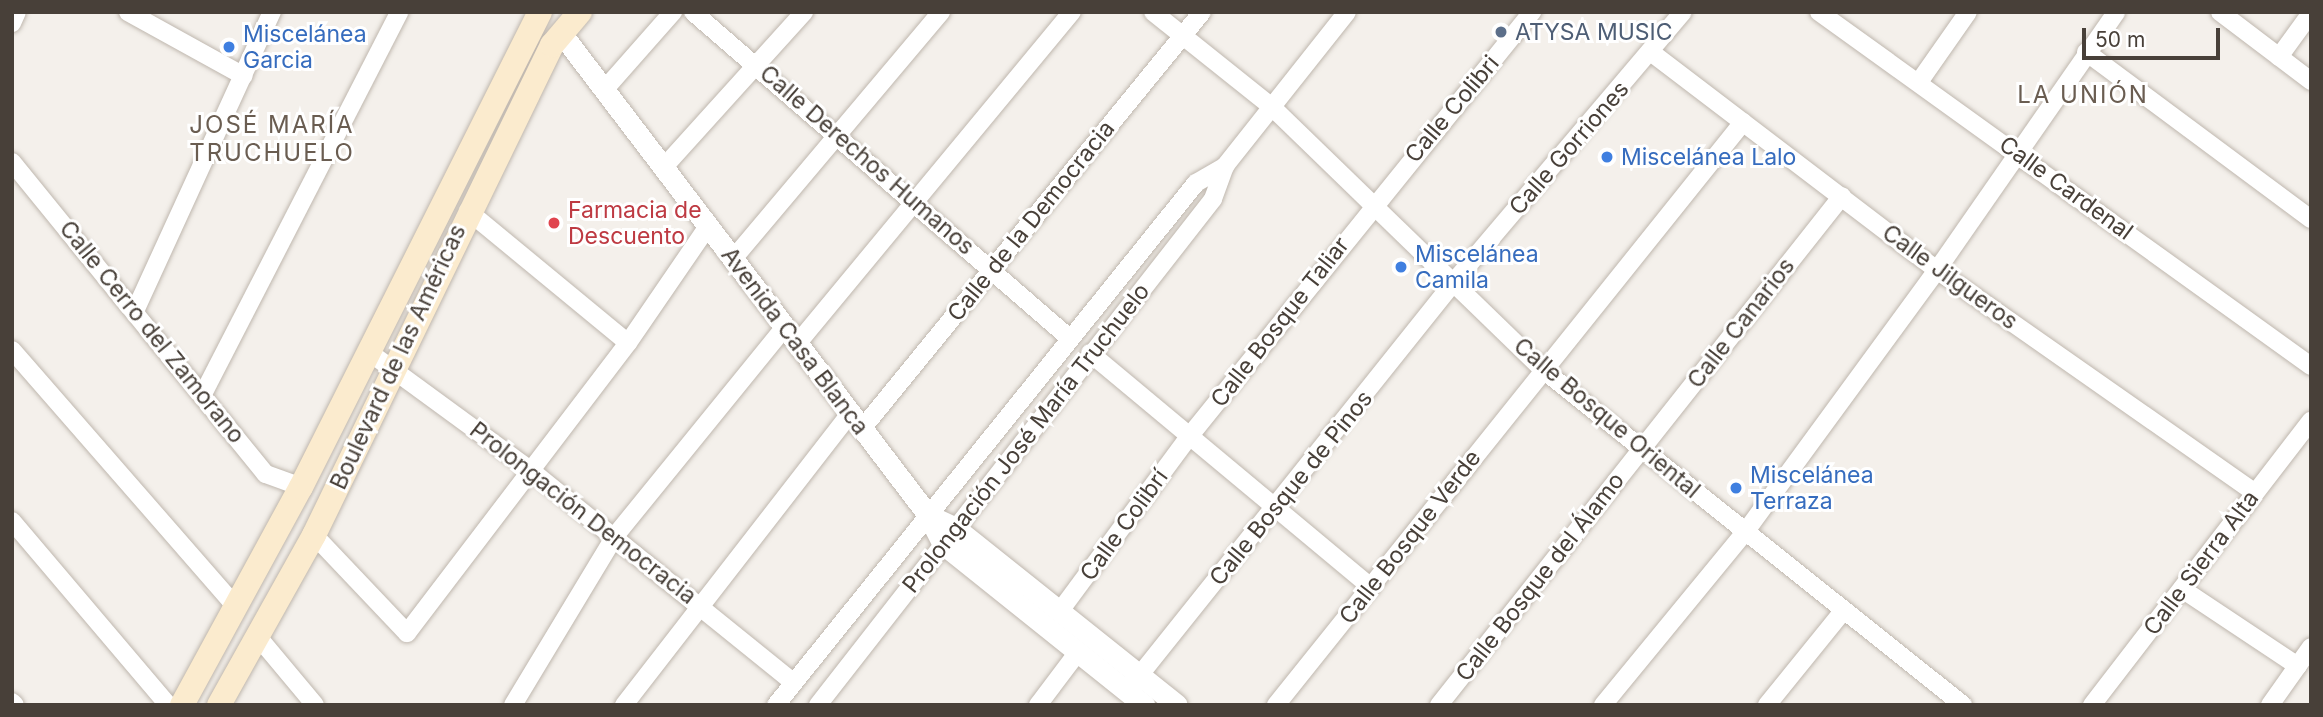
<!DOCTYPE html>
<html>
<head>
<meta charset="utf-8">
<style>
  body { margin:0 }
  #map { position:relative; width:2323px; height:717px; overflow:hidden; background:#f4f0eb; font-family:Inter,sans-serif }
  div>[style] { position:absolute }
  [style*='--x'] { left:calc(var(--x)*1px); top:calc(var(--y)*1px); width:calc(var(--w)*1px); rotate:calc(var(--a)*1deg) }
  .roads { filter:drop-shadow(0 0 2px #bfb7ae) drop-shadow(0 0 2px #bfb7ae) }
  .minor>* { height:18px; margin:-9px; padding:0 9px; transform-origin:9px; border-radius:9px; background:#fff }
  .tertiary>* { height:21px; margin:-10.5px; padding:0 10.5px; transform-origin:10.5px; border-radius:10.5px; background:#fff }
  .secondary>* { height:24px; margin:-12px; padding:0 12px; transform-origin:12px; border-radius:12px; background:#fbebce }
  .dots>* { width:19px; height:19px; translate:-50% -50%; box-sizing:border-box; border:4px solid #fff; border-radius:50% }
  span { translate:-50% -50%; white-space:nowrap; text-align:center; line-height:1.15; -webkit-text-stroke:6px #fff; paint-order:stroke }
  .service-label { font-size:23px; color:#4e5e75 }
  .left { translate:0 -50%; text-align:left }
  .shop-label { font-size:23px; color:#366cbe }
  .street-label { font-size:23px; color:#484039 }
  .health-label { font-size:23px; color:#be3a42 }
  .neighbourhood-label { font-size:24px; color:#6a5d51; letter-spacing:2px }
  .frame { position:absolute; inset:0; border:14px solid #484039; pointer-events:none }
  .scale { position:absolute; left:2082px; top:28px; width:138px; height:32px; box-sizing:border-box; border:4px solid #484039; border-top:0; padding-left:9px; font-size:21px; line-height:24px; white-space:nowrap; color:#484039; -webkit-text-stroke:5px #fff; paint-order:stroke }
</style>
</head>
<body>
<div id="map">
  <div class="roads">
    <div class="minor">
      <div style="--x:128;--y:12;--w:132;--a:28.9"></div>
      <div style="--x:693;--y:12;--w:498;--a:40.9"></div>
      <div style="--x:1153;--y:12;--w:152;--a:38.6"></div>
      <div style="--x:1272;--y:107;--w:376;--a:44.1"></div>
      <div style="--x:1542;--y:369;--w:539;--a:38.59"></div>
      <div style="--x:1819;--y:12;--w:606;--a:35.74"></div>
      <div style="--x:2220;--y:12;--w:114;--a:37.2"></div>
      <div style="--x:12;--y:23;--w:12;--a:-66"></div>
      <div style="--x:2086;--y:52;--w:280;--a:36.6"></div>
      <div style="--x:1652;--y:53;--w:358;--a:37.3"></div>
      <div style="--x:1937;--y:270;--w:388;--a:35"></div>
      <div style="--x:2279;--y:57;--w:54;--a:-54"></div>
      <div style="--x:1919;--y:82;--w:85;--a:-55"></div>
      <div style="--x:605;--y:89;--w:103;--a:-48.6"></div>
      <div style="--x:12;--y:162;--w:402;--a:50.9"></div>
      <div style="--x:266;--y:474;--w:37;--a:20"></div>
      <div style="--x:664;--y:167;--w:209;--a:-47.9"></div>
      <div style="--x:468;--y:211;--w:207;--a:39.5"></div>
      <div style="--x:733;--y:259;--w:323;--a:-49.9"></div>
      <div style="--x:135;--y:311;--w:329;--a:-65.4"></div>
      <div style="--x:797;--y:344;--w:431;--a:-50.4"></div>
      <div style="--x:12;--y:350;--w:341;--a:48.9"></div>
      <div style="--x:369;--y:352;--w:198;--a:36.2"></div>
      <div style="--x:529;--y:469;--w:338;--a:38.9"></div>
      <div style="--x:1090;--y:353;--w:366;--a:39.8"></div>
      <div style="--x:202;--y:396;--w:432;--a:-62.8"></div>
      <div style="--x:861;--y:430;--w:539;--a:-50.79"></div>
      <div style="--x:12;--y:521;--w:241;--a:49.7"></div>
      <div style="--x:314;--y:535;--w:135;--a:46.5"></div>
      <div style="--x:407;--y:633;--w:365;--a:-52.7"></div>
      <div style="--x:628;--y:343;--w:142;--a:-55.6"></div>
      <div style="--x:2182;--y:589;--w:139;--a:33.6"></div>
      <div style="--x:1060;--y:611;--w:215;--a:-53.5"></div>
      <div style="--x:1188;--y:438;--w:548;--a:-51.08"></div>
      <div style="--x:259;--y:638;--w:87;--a:50.1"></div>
      <div style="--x:1131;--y:686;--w:516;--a:-51.37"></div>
      <div style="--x:1453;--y:283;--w:355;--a:-49.7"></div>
      <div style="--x:12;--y:702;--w:4;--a:45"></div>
      <div style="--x:513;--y:705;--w:197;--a:-58.9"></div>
      <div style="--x:615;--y:536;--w:268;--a:-50.9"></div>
      <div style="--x:624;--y:705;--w:367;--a:-52.2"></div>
      <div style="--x:776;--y:705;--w:670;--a:-51.18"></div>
      <div style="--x:1196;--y:183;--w:34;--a:-30"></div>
      <div style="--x:818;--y:705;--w:642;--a:-52.02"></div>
      <div style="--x:1213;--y:199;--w:35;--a:-70"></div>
      <div style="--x:1225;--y:166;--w:196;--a:-51.6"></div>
      <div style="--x:1038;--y:705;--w:66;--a:-53"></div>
      <div style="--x:1276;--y:705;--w:747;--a:-51.3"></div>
      <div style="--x:1439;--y:705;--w:649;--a:-51.63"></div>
      <div style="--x:1603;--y:705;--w:225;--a:-50.6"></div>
      <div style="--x:1746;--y:531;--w:323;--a:-53.8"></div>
      <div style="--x:1937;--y:270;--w:314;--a:-55.2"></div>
      <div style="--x:1767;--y:705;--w:122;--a:-51"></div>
      <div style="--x:2092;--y:705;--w:359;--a:-52.4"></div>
      <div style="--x:2270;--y:705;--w:71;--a:-54.7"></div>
    </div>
    <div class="tertiary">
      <div style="--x:561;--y:33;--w:606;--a:52.71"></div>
      <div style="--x:928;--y:515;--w:33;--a:63"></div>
      <div style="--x:943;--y:544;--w:258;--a:38.7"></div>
      <div style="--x:928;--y:515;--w:29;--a:25"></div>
      <div style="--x:954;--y:527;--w:285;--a:38.6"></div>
    </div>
    <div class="secondary">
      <div style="--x:182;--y:705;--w:248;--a:-61.4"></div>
      <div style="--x:301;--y:487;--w:532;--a:-63.29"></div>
      <div style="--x:219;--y:705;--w:195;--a:-60.8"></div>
      <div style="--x:314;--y:535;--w:545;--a:-64.09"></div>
      <div style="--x:552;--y:45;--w:43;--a:-49.7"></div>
    </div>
  </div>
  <div class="dots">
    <div style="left:1501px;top:32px;background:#5c6f8a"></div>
    <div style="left:229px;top:47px;background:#3f7fe0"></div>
    <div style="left:1607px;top:157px;background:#3f7fe0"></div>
    <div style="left:554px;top:223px;background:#e0444e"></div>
    <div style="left:1401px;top:267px;background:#3f7fe0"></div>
    <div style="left:1736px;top:488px;background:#3f7fe0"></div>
  </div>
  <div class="service-label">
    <span class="left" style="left:1515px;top:32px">ATYSA MUSIC</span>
  </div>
  <div class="shop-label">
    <span class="left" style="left:243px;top:47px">Miscelánea<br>Garcia</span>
    <span class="left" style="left:1621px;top:157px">Miscelánea Lalo</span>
    <span class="left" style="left:1415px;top:267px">Miscelánea<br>Camila</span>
    <span class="left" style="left:1750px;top:488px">Miscelánea<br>Terraza</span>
  </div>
  <div class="street-label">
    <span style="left:1452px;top:109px;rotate:-50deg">Calle Colibri</span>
    <span style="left:1569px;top:148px;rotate:-49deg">Calle Gorriones</span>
    <span style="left:867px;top:160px;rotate:41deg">Calle Derechos Humanos</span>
    <span style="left:2066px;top:188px;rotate:36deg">Calle Cardenal</span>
    <span style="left:1031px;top:221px;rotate:-51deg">Calle de la Democracia</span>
    <span style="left:1950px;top:277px;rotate:36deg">Calle Jilgueros</span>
    <span style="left:1280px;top:322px;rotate:-52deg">Calle Bosque Taliar</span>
    <span style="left:1741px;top:323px;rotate:-52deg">Calle Canarios</span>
    <span style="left:152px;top:332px;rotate:51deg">Calle Cerro del Zamorano</span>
    <span style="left:795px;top:341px;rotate:53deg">Avenida Casa Blanca</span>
    <span style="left:398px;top:357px;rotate:-65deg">Boulevard de las Américas</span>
    <span style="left:1607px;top:418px;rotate:40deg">Calle Bosque Oriental</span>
    <span style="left:1026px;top:438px;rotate:-52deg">Prolongación José María Truchuelo</span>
    <span style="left:1291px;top:488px;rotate:-51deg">Calle Bosque de Pinos</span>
    <span style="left:583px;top:513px;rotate:38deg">Prolongación Democracia</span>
    <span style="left:1124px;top:525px;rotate:-54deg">Calle Colibrí</span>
    <span style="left:1410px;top:537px;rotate:-52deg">Calle Bosque Verde</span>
    <span style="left:2201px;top:563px;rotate:-53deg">Calle Sierra Alta</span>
    <span style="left:1540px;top:577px;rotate:-52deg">Calle Bosque del Álamo</span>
  </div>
  <div class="health-label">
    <span class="left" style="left:568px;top:223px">Farmacia de<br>Descuento</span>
  </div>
  <div class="neighbourhood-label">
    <span style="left:2083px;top:95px">LA UNIÓN</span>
    <span style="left:272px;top:139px">JOSÉ MARÍA<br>TRUCHUELO</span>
  </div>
  <div class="frame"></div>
  <div class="scale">50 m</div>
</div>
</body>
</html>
